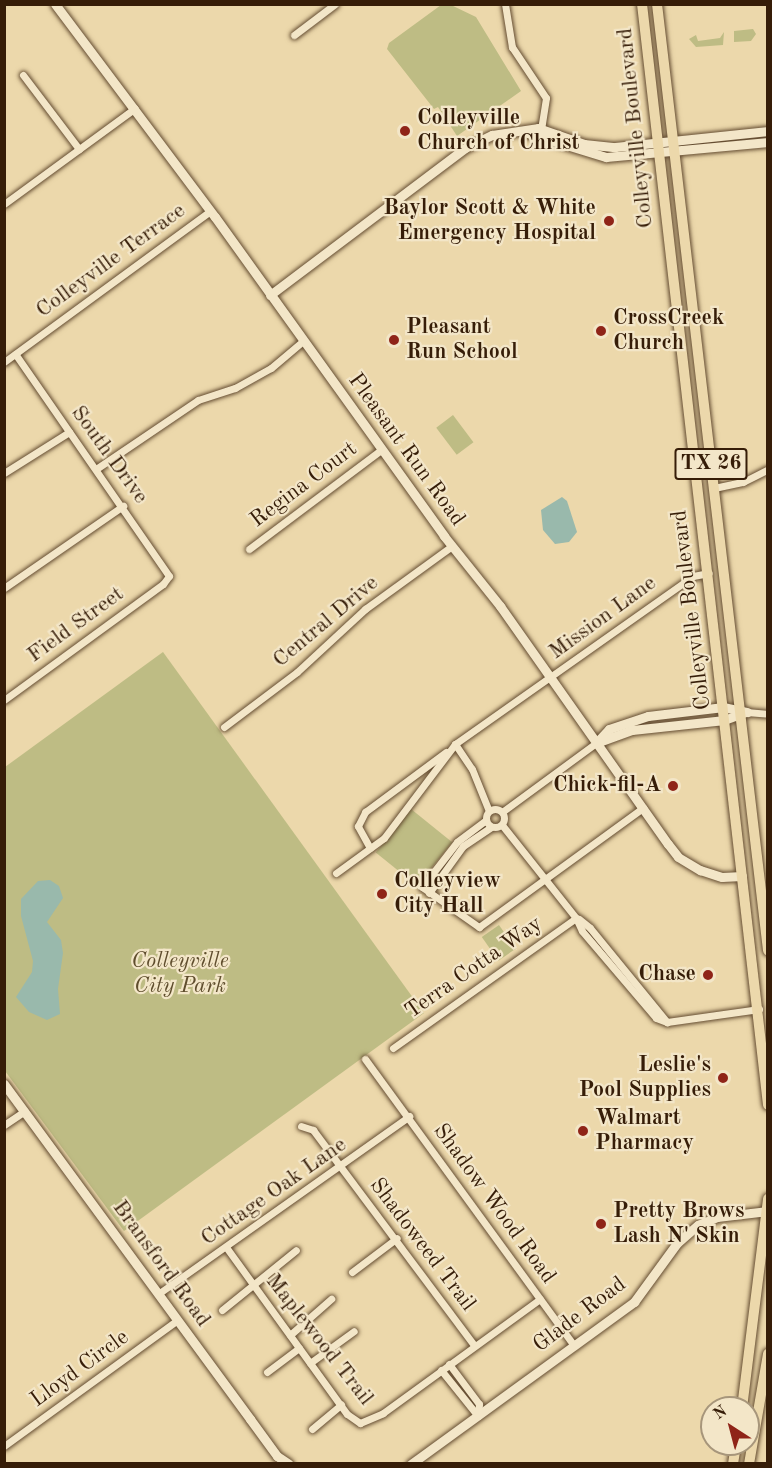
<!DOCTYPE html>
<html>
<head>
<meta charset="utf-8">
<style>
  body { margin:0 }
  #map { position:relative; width:772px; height:1468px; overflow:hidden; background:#ecd8ab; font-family:"Old Standard TT",serif }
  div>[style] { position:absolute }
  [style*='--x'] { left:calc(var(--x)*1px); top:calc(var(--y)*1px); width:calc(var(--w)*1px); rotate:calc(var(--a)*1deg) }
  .green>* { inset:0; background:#bebc84; transform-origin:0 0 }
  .water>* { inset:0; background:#99b9ac }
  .roads { filter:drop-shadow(0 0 2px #644c31) drop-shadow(0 0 2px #644c31) }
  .street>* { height:7px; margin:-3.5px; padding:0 3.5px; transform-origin:3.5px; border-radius:3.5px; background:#f3e6c8 }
  .street>.ring { margin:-3.5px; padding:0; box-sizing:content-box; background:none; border:7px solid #f3e6c8; border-radius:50% }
  .secondary>* { height:9px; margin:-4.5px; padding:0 4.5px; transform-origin:4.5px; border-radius:4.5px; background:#f3e6c8 }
  .primary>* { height:10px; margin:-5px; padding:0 5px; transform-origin:5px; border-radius:5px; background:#ecd8ab }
  .dots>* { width:16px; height:16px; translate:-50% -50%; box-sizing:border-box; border:3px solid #f3e6c8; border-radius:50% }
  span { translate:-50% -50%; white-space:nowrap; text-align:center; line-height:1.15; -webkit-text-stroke:4.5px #f3e6c8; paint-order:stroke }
  .shield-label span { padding:2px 4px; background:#f3e6c8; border:2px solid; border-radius:4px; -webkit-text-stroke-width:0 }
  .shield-label { font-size:21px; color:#361d08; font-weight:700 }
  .poi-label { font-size:22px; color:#361d08; font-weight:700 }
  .left { translate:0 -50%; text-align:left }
  .right { translate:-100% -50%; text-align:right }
  .street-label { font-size:22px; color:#361d08 }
  .park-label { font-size:22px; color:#5f4d2d; font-style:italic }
  .frame { position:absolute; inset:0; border:6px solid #361d08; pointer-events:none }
  .north { position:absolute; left:700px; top:1396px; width:60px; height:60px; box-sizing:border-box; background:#f3e6c8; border:2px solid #a7967b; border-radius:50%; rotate:324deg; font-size:16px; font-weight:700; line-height:24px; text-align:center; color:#361d08 }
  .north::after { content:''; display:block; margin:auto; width:21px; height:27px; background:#8f2418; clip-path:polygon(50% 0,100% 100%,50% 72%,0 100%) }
</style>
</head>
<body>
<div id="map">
  <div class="green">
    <div style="clip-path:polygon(441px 5px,451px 5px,476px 17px,521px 91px,457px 136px,438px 107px,434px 109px,387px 49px,389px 43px)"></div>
    <div style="clip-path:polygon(753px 29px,756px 34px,751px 41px,734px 42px,734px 31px)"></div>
    <div style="clip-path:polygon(724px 32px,723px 45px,696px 47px,689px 39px,696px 35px,698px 41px,720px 38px)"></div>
    <div style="left:453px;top:415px;width:34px;height:21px;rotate:53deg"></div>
    <div style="clip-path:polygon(163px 652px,424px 1013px,124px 1231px,5px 1071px,5px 767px)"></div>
    <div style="left:411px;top:809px;width:53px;height:56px;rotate:39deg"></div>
    <div style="left:499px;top:925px;width:29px;height:21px;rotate:55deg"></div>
  </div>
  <div class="water">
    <div style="clip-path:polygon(562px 497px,567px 501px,577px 532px,569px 542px,555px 544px,543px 530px,541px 510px)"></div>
    <div style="clip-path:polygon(50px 880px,59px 886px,63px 898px,47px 922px,61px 940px,63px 953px,58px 989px,60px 1014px,47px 1020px,29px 1012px,16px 997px,32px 972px,33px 961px,21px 916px,21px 899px,38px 881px)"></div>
  </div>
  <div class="roads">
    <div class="street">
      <div style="--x:505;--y:4;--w:44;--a:80.8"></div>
      <div style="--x:512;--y:47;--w:61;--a:56.3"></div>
      <div style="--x:546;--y:98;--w:33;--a:99"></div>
      <div style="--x:294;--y:35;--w:51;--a:-37.1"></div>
      <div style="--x:23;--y:75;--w:93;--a:52.9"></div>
      <div style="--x:4;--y:204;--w:162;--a:-36.2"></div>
      <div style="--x:4;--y:362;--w:255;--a:-36.2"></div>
      <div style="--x:96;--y:469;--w:123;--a:-34.1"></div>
      <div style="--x:198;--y:400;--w:39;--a:-18"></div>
      <div style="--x:235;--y:388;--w:41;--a:-29.1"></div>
      <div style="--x:271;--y:368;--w:42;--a:-40.2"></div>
      <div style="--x:4;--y:473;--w:77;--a:-32.2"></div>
      <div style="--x:714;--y:488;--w:30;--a:-12"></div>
      <div style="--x:743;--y:482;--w:28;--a:-27"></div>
      <div style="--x:249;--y:549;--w:165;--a:-36.9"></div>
      <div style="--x:4;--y:588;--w:145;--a:-34.6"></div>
      <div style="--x:4;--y:700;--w:197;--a:-36.1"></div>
      <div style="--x:163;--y:584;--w:10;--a:-53"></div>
      <div style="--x:169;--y:576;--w:270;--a:-124.7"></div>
      <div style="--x:747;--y:712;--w:21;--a:5"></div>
      <div style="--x:224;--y:727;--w:91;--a:-37"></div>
      <div style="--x:297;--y:672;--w:93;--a:-42.8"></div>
      <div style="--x:365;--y:609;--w:107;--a:-35.9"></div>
      <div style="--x:455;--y:744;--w:30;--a:56"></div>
      <div style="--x:472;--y:769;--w:45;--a:68"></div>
      <div class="ring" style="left:486px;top:809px;width:11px;height:11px"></div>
      <div style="--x:502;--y:812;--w:117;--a:-36.3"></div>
      <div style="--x:486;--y:820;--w:36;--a:143"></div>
      <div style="--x:457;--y:842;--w:57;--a:127.9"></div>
      <div style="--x:422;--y:887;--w:70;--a:35.1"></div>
      <div style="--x:479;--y:927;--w:203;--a:-36"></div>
      <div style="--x:502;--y:825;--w:119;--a:51.5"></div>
      <div style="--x:576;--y:918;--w:14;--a:65"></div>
      <div style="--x:582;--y:931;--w:114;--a:49.6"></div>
      <div style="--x:656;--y:1018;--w:12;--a:20"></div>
      <div style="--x:667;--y:1022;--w:93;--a:-8"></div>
      <div style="--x:370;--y:848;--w:25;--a:-119"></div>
      <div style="--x:358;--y:826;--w:16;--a:-63"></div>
      <div style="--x:365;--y:812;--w:101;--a:-36.5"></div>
      <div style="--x:336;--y:873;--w:59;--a:-36.1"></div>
      <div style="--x:384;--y:838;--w:118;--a:-52.9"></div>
      <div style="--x:455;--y:744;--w:291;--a:-35.2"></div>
      <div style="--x:693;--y:576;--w:16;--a:-11"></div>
      <div style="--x:429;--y:893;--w:58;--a:-54.1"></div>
      <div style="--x:463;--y:846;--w:34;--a:-34"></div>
      <div style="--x:579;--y:919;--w:14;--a:39"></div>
      <div style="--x:590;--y:928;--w:122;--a:50.7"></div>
      <div style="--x:393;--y:1048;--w:224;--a:-35.4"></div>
      <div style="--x:365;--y:1059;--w:355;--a:53.9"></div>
      <div style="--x:4;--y:1125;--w:25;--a:-34"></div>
      <div style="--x:301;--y:1126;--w:13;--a:18"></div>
      <div style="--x:313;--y:1130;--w:269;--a:53.2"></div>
      <div style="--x:226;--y:1247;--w:206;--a:54.1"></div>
      <div style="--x:347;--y:1414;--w:16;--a:35"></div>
      <div style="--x:360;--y:1423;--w:25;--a:-23"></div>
      <div style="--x:383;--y:1413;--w:194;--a:-36"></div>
      <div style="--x:352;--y:1272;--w:56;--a:-37.1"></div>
      <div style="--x:158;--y:1294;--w:308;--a:-35.3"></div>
      <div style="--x:222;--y:1310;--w:95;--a:-39"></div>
      <div style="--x:290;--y:1335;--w:55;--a:-41.3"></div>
      <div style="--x:310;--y:1363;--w:54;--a:-36"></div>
      <div style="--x:449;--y:1364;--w:50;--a:53.1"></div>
      <div style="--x:479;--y:1404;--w:12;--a:95"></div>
      <div style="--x:441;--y:1370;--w:59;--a:51.2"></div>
      <div style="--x:267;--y:1372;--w:40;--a:-37"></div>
      <div style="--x:312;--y:1429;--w:38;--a:-40"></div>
      <div style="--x:4;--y:1446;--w:213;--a:-36"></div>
    </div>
    <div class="secondary">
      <div style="--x:55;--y:4;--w:266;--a:53.1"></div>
      <div style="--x:215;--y:217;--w:393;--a:54.3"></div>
      <div style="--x:444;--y:536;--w:90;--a:51.3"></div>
      <div style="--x:500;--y:606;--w:291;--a:54.8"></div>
      <div style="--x:668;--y:844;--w:16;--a:52"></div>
      <div style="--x:678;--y:857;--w:26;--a:31"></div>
      <div style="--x:700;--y:870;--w:23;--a:18"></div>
      <div style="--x:722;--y:877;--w:20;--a:-3"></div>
      <div style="--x:524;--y:132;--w:86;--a:17"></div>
      <div style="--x:606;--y:157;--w:163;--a:-5.3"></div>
      <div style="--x:270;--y:295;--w:244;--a:-37"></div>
      <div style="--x:465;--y:148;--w:30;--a:-26"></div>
      <div style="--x:492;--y:135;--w:47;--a:-8.7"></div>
      <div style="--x:538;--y:128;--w:49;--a:19.2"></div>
      <div style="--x:584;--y:144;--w:31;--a:6"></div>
      <div style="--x:615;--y:147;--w:154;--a:-6"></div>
      <div style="--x:596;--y:743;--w:19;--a:-47"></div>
      <div style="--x:609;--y:729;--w:41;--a:-18.4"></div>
      <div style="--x:648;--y:716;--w:76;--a:-6.8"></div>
      <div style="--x:723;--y:707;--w:25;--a:12"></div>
      <div style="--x:596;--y:743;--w:38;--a:-20"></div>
      <div style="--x:632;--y:730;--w:93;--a:-6.2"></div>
      <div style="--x:724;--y:720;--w:23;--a:-20"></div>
      <div style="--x:4;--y:1084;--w:416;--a:53.7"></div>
      <div style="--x:250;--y:1419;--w:46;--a:53.9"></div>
      <div style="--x:277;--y:1456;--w:14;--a:34"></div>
      <div style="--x:411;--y:1464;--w:276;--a:-36"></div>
      <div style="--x:634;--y:1302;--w:73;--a:-53.9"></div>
      <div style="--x:677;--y:1243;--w:28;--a:-41"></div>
      <div style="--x:698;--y:1225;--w:21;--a:-23"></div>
      <div style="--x:717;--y:1217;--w:51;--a:-6.7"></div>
    </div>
    <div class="primary">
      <div style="--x:642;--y:4;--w:1108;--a:83.47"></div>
      <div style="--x:657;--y:4;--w:953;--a:83.31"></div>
      <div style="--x:742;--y:1408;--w:211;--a:-82.9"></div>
      <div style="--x:733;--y:1464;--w:20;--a:-81"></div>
      <div style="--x:749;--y:1464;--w:112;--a:-80.2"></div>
    </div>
  </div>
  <div class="dots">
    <div style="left:405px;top:131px;background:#8f2418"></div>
    <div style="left:609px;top:221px;background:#8f2418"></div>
    <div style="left:601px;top:331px;background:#8f2418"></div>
    <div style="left:394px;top:340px;background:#8f2418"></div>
    <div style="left:673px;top:786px;background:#8f2418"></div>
    <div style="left:382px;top:894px;background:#8f2418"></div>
    <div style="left:708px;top:975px;background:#8f2418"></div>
    <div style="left:723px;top:1078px;background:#8f2418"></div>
    <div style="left:583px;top:1131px;background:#8f2418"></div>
    <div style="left:601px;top:1224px;background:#8f2418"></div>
  </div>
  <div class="shield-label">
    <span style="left:711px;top:464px">TX 26</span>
  </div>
  <div class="poi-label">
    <span class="left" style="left:417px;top:131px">Colleyville<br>Church of Christ</span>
    <span class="right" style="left:596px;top:221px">Baylor Scott &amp; White<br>Emergency Hospital</span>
    <span class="left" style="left:613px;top:331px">CrossCreek<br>Church</span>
    <span class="left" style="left:406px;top:340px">Pleasant<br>Run School</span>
    <span class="right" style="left:661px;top:786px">Chick-fil-A</span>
    <span class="left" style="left:394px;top:894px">Colleyview<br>City Hall</span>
    <span class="right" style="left:696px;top:975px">Chase</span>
    <span class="right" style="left:711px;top:1078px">Leslie's<br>Pool Supplies</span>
    <span class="left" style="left:595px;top:1131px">Walmart<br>Pharmacy</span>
    <span class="left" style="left:613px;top:1224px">Pretty Brows<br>Lash N' Skin</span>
  </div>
  <div class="street-label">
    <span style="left:636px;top:128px;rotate:-96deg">Colleyville Boulevard</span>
    <span style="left:111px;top:261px;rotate:-36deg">Colleyville Terrace</span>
    <span style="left:406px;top:450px;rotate:54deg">Pleasant Run Road</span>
    <span style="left:109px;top:455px;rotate:54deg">South Drive</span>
    <span style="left:304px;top:485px;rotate:-37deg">Regina Court</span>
    <span style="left:692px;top:610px;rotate:-97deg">Colleyville Boulevard</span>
    <span style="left:603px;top:618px;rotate:-36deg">Mission Lane</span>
    <span style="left:326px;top:622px;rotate:-40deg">Central Drive</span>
    <span style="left:76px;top:625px;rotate:-36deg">Field Street</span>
    <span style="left:474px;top:968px;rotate:-35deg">Terra Cotta Way</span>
    <span style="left:274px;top:1192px;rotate:-35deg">Cottage Oak Lane</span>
    <span style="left:494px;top:1204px;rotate:54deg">Shadow Wood Road</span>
    <span style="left:422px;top:1245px;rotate:53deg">Shadoweed Trail</span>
    <span style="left:161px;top:1264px;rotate:54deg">Bransford Road</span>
    <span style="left:580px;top:1315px;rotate:-37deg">Glade Road</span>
    <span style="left:319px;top:1340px;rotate:52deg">Maplewood Trail</span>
    <span style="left:80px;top:1369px;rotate:-36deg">Lloyd Circle</span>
  </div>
  <div class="park-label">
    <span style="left:180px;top:974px">Colleyville<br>City Park</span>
  </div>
  <div class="frame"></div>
  <div class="north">N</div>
</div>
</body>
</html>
